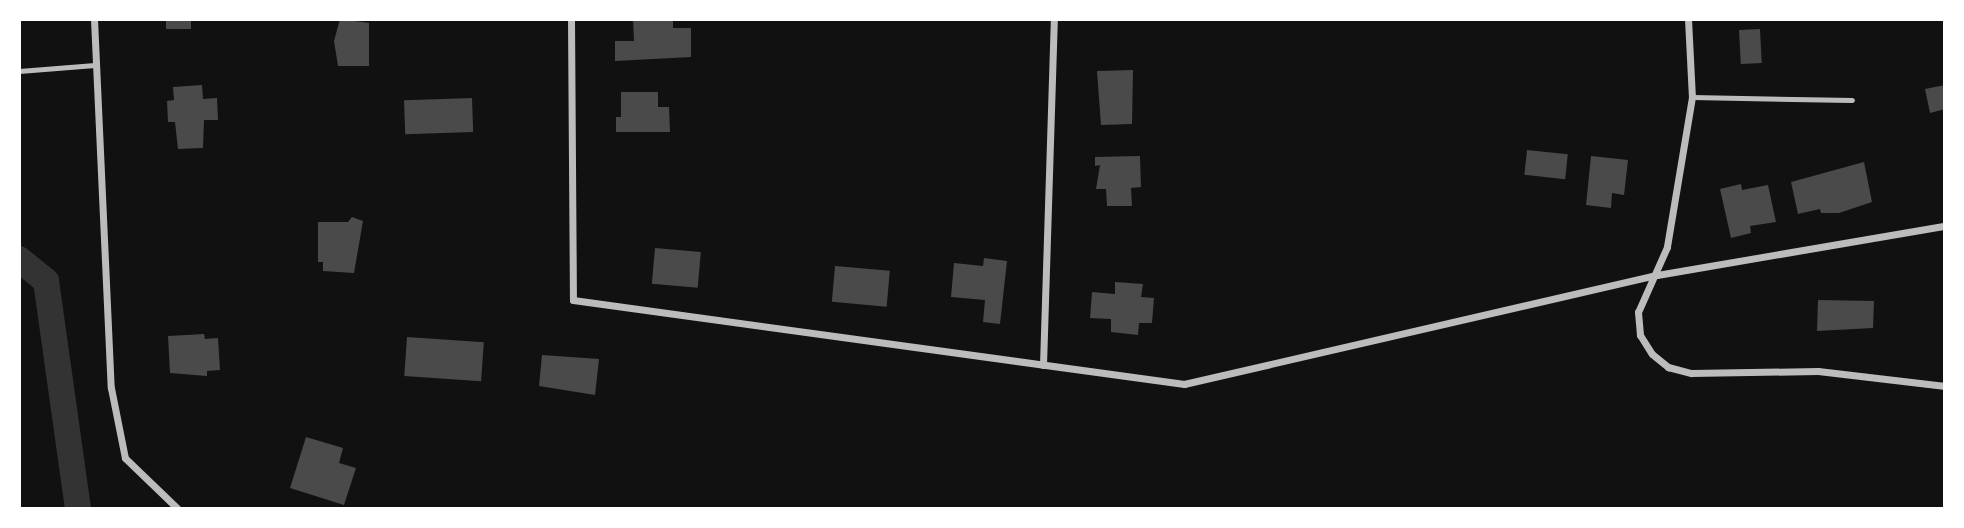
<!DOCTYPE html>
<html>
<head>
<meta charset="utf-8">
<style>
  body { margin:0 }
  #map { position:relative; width:1964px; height:528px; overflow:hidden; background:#111; font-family:Roboto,sans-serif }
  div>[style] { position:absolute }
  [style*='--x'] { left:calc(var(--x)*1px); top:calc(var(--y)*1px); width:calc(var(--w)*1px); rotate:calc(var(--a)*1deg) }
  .canal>* { height:26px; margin:-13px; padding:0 13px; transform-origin:13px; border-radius:13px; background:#333 }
  .building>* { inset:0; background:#4a4a4a; transform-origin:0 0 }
  .service>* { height:5px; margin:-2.5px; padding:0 2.5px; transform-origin:2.5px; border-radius:2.5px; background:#bcbcbc }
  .minor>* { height:7px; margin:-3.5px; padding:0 3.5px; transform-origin:3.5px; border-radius:3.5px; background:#bcbcbc }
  span { translate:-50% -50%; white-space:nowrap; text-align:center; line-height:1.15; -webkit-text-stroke:5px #fff; paint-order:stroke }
  .frame { position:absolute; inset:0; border:21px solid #fff; pointer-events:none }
</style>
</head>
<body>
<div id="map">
  <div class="canal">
    <div style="--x:19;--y:259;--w:35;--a:39"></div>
    <div style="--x:46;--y:281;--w:230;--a:82"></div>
  </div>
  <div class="building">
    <div style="left:166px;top:19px;width:25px;height:10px"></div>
    <div style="clip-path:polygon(340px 19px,369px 23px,369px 66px,338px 66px,334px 41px)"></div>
    <div style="clip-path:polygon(633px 19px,673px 19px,673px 28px,691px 28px,691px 57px,615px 61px,615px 41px,634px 41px)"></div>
    <div style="left:1760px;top:29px;width:34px;height:21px;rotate:87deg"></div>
    <div style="clip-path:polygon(1133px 70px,1132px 124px,1101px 125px,1097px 71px)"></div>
    <div style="clip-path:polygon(202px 85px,203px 99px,217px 98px,218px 120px,204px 120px,203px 148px,178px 149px,175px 122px,168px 122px,167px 101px,174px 100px,173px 87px)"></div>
    <div style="clip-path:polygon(1945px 85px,1945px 109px,1930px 113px,1925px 89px)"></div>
    <div style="clip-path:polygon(621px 92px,658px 92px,658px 107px,669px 107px,670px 132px,616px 132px,616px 117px,621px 117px)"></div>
    <div style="left:472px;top:98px;width:34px;height:68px;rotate:88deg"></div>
    <div style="left:1527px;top:150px;width:41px;height:25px;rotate:6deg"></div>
    <div style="clip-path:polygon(1140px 156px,1141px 187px,1131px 188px,1132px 206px,1107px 206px,1106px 189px,1096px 189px,1100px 165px,1095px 166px,1095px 157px)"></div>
    <div style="clip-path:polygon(1591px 156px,1628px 160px,1624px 195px,1612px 193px,1611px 208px,1586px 205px)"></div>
    <div style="clip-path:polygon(1864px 162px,1872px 202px,1839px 213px,1821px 213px,1820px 209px,1798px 214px,1791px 182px)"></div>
    <div style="clip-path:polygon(1741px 184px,1742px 190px,1768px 185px,1776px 222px,1750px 226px,1751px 233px,1731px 238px,1720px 189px)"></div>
    <div style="clip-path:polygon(352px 217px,363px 221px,354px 273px,323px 271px,323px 262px,318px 262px,318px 222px,348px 222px)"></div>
    <div style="left:655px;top:248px;width:46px;height:36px;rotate:5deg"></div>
    <div style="clip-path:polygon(984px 258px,1007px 261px,1000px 324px,983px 322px,985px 300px,951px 297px,954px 263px,983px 266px)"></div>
    <div style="left:835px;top:266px;width:55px;height:36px;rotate:5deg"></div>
    <div style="clip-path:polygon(1115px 282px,1143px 284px,1141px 297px,1154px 298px,1152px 323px,1139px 323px,1138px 335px,1111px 332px,1111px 319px,1090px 318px,1092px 292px,1115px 294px)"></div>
    <div style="clip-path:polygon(1818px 300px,1874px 301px,1873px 328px,1817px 331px)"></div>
    <div style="clip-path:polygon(204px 334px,205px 339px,218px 338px,220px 370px,207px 371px,207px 376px,170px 373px,168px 336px)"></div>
    <div style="left:407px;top:337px;width:77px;height:39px;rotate:4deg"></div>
    <div style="clip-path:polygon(542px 355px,599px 359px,595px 395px,539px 386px)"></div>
    <div style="clip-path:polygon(306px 437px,343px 448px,339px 463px,356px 468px,344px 505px,290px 488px)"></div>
  </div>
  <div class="service">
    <div style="--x:19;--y:71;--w:76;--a:-4.5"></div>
    <div style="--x:1692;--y:97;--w:160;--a:1.1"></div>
  </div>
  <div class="minor">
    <div style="--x:94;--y:19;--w:369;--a:87.4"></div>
    <div style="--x:111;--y:388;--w:71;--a:78.7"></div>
    <div style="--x:125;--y:458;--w:74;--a:43.9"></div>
    <div style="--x:571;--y:19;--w:281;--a:89.6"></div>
    <div style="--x:573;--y:300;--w:617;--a:7.83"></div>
    <div style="--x:1184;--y:384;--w:485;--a:-13"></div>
    <div style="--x:1657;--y:275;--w:292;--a:-9.7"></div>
    <div style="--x:1688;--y:19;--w:78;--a:87.1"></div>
    <div style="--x:1692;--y:97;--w:152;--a:99.5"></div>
    <div style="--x:1667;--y:247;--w:71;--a:114"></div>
    <div style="--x:1638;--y:312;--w:23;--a:85"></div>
    <div style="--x:1640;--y:335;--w:22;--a:58"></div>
    <div style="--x:1652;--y:354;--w:21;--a:39"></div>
    <div style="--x:1668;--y:367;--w:24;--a:15"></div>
    <div style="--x:1691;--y:373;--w:127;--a:-0.9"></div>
    <div style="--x:1818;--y:371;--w:128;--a:6.7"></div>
    <div style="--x:1043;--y:365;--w:346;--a:-88.2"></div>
  </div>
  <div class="frame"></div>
</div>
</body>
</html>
